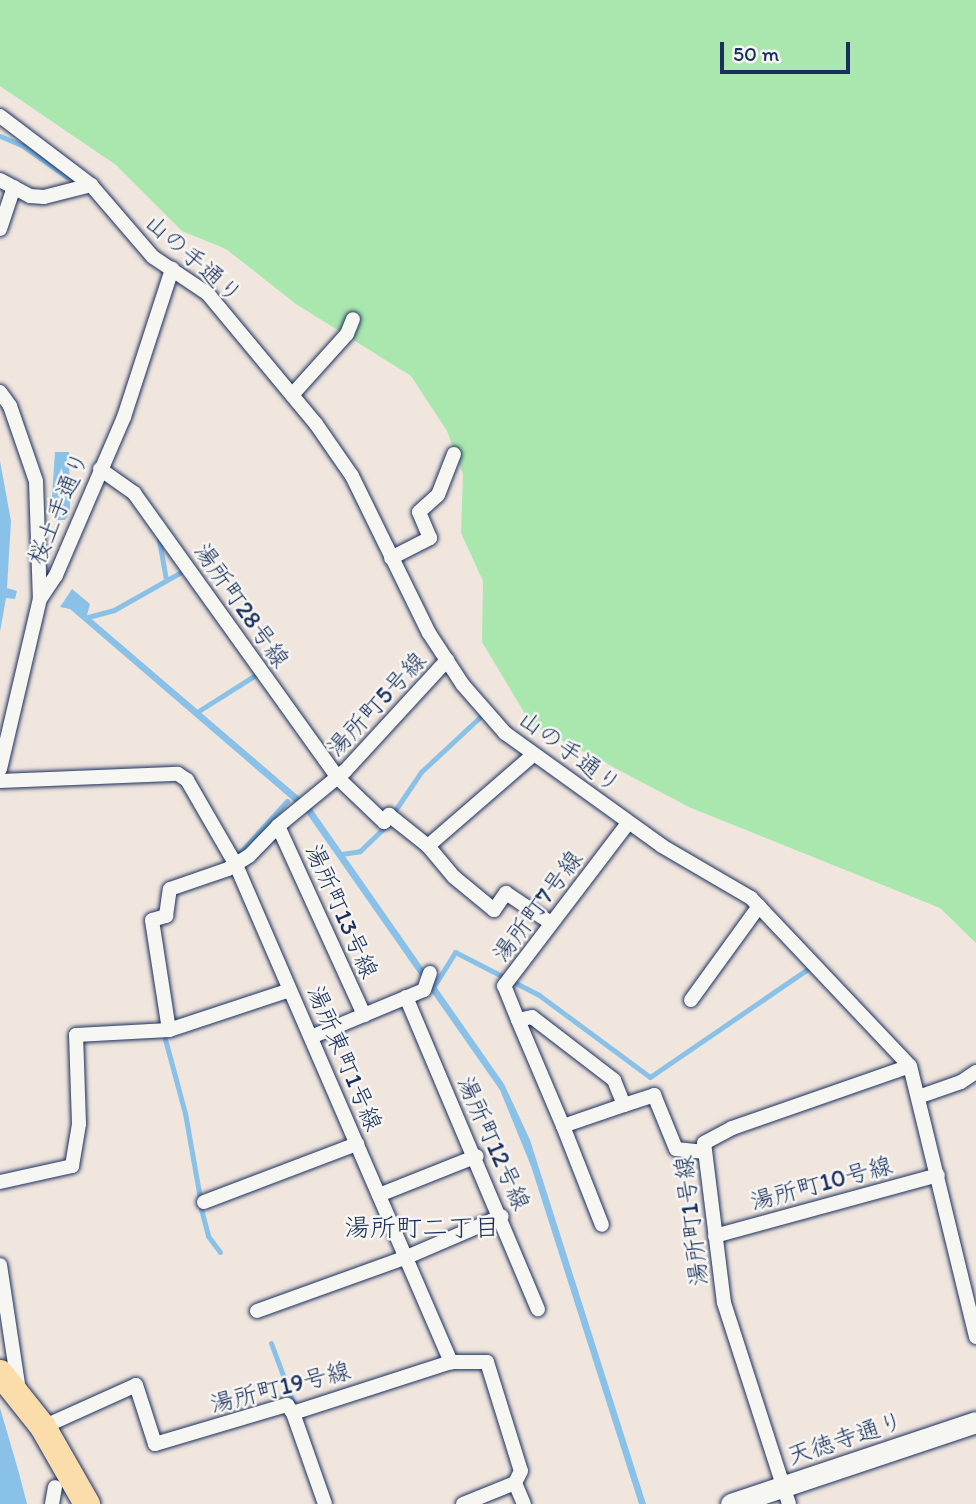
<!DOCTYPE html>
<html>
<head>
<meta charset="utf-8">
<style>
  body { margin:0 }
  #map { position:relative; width:976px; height:1504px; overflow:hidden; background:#f0e6de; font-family:Itim,"Klee One",sans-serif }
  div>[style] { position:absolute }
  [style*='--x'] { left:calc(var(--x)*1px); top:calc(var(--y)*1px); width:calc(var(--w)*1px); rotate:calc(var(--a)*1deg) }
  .green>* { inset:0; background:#a9e7ae }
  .water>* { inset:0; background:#8ac1e8 }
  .stream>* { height:5px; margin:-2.5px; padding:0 2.5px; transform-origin:2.5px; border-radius:2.5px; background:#8ac1e8 }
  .roads { filter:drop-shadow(0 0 2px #1b2f5e) drop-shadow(0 0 2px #1b2f5e) }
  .street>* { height:14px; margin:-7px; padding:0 7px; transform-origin:7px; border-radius:7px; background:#f6f6f2 }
  .secondary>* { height:21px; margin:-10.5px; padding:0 10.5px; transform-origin:10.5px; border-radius:10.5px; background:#f6f6f2 }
  .highway>* { height:26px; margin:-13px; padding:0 13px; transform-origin:13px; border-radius:13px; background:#faddab }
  span { translate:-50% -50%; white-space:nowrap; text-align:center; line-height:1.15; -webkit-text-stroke:5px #f6f6f2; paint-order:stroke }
  .street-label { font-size:24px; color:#1b2f5e }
  .neighbourhood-label { font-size:26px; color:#1b2f5e }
  .scale { position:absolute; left:720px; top:42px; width:130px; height:32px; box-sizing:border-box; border:4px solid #1b2f5e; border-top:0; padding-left:9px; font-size:21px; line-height:24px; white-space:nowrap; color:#1b2f5e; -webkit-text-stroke:5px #f6f6f2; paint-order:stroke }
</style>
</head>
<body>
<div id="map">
  <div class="green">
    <div style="clip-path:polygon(0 0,976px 0,976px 943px,940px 908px,691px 808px,531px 724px,482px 642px,483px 581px,461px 533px,463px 474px,447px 431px,411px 376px,296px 304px,226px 249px,182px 231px,116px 165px,0 86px)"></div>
  </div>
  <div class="water">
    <div style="clip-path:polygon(55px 452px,69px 452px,70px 513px,65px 520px,56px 520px,51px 511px)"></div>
    <div style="clip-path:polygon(0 461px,11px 521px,7px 588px,17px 591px,15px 599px,6px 598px,0 632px)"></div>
    <div style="clip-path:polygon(72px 589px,90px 604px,87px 615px,310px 806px,504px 1084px,530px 1140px,646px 1504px,639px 1504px,531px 1166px,500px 1090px,305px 811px,70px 609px,60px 607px)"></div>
    <div style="clip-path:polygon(0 1408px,19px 1473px,27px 1504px,0 1504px)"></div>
  </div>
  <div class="stream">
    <div style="--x:0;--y:136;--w:25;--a:23"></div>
    <div style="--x:23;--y:146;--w:54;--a:35.2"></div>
    <div style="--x:159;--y:540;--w:39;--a:80"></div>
    <div style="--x:88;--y:617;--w:27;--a:-15"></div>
    <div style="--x:114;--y:610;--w:79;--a:-29.5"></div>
    <div style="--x:197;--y:712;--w:71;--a:-32.3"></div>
    <div style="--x:392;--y:815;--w:52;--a:-56"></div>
    <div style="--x:421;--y:772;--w:81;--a:-43"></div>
    <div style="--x:342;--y:854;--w:18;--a:-9"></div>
    <div style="--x:360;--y:851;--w:39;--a:-44"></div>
    <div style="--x:236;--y:857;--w:76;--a:-47.7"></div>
    <div style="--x:434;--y:986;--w:40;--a:-58"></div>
    <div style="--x:455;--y:952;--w:94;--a:27.1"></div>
    <div style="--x:539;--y:995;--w:138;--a:36.5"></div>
    <div style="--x:650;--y:1077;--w:191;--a:-34.4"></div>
    <div style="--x:165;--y:1039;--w:77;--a:74.9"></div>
    <div style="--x:185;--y:1113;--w:86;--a:80"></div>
    <div style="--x:201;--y:1209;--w:28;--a:75"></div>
    <div style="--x:208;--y:1236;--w:20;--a:53"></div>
    <div style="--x:271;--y:1343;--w:63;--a:69.6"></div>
  </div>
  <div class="roads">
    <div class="street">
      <div style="--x:0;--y:116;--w:114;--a:37.2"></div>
      <div style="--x:91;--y:185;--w:95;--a:49.3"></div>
      <div style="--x:153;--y:257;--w:66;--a:33.9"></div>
      <div style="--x:208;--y:294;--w:169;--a:50.3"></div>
      <div style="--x:316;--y:424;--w:63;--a:55.3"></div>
      <div style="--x:352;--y:476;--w:175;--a:63.9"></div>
      <div style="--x:429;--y:633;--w:62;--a:56.8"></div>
      <div style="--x:463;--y:685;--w:64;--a:48.8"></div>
      <div style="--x:505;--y:733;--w:193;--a:35.7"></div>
      <div style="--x:662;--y:846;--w:103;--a:30.3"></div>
      <div style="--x:751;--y:898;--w:231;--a:46.6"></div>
      <div style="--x:910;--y:1066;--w:279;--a:76.3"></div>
      <div style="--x:0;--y:180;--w:34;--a:28"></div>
      <div style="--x:30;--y:196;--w:14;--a:4"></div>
      <div style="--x:44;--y:197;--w:49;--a:-14.3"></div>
      <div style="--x:0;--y:229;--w:44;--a:-71.6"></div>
      <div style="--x:0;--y:392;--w:17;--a:54"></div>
      <div style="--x:10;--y:406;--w:79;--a:70.9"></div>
      <div style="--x:36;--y:481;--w:118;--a:88.1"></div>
      <div style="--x:292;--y:395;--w:82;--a:-48"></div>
      <div style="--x:347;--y:334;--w:16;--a:-68"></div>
      <div style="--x:100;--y:469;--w:42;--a:35.2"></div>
      <div style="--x:134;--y:493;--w:350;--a:54.4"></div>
      <div style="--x:338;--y:778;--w:64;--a:43.7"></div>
      <div style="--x:384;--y:822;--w:9;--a:-54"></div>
      <div style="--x:389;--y:815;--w:50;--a:38.5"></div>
      <div style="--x:428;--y:846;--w:40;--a:50"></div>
      <div style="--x:454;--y:877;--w:52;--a:39.5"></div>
      <div style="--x:494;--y:910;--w:21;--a:-55"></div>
      <div style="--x:506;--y:893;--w:54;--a:33.7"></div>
      <div style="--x:391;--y:558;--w:44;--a:-27.1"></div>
      <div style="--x:430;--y:538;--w:28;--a:-113"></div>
      <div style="--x:419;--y:512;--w:25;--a:-42"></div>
      <div style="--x:438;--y:495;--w:44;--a:-68.7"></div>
      <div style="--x:0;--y:769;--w:175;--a:-76.8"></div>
      <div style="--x:40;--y:599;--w:29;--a:-56"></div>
      <div style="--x:56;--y:575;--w:172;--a:-66.7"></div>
      <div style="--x:124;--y:417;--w:156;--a:-72"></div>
      <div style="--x:0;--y:781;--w:178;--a:-2.3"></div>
      <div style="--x:178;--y:774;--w:11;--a:34"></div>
      <div style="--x:187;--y:780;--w:98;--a:60"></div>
      <div style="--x:236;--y:865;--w:542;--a:66.61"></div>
      <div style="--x:451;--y:1362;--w:36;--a:0"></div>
      <div style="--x:487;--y:1362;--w:114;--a:72.7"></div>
      <div style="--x:521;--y:1471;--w:13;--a:117"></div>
      <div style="--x:515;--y:1483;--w:23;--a:67"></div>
      <div style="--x:278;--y:826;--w:208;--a:65.5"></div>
      <div style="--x:428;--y:846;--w:138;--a:-40.9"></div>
      <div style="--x:406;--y:997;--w:339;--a:67.1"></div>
      <div style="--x:691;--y:1000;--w:116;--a:-54.1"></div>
      <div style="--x:518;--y:1020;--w:37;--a:-112"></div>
      <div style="--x:504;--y:986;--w:205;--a:-52.7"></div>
      <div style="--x:169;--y:1030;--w:127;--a:-18.3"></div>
      <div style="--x:311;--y:1037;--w:122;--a:-22.6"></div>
      <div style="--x:424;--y:990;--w:18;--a:-71"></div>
      <div style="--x:921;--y:1096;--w:42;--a:-19.3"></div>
      <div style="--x:961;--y:1082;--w:18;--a:-34"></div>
      <div style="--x:624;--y:1105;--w:27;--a:-112"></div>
      <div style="--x:614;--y:1080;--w:103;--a:-142.5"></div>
      <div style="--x:532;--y:1017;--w:14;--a:168"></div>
      <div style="--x:518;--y:1020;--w:115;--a:67"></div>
      <div style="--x:563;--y:1126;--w:65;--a:-19"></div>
      <div style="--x:624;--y:1105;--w:32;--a:-18"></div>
      <div style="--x:654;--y:1095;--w:58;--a:67.8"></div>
      <div style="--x:676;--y:1149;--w:29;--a:6"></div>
      <div style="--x:563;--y:1126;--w:106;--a:68.5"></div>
      <div style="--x:0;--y:1182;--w:74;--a:-12.5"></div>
      <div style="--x:72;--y:1166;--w:43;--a:-80.5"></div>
      <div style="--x:79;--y:1124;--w:89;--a:-91.9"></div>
      <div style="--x:76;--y:1035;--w:93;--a:-3.1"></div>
      <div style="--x:169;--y:1030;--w:111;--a:-98.8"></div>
      <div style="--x:152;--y:920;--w:15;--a:-16"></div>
      <div style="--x:166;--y:916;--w:27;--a:-82"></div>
      <div style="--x:170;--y:889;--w:61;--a:-19"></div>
      <div style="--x:228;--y:869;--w:25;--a:-32"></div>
      <div style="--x:249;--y:856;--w:42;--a:-46"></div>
      <div style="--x:278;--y:826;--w:87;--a:-39.4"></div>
      <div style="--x:345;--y:771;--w:151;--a:-47.4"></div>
      <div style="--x:379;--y:1195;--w:105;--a:-21.7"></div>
      <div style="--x:204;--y:1202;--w:164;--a:-20.8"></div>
      <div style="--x:715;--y:1236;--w:231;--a:-15.3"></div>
      <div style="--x:0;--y:1265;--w:127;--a:81.4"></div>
      <div style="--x:257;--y:1311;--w:159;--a:-19.8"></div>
      <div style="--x:407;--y:1257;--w:103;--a:-23.3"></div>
      <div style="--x:293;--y:1413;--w:96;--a:70.6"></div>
      <div style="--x:43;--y:1427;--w:102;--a:-24.3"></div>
      <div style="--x:136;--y:1385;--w:62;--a:72.1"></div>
      <div style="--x:155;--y:1444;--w:138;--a:-16.5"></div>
      <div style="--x:287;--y:1405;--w:10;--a:53"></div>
      <div style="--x:293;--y:1413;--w:166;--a:-17.9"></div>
      <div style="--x:52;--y:1504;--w:17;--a:-80"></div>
      <div style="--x:463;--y:1504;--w:56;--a:-22"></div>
      <div style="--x:789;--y:1504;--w:211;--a:-107.9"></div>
      <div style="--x:724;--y:1303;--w:161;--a:-97.1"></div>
      <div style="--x:704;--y:1143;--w:32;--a:-28"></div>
      <div style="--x:732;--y:1128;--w:188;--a:-19.2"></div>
    </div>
    <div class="secondary">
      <div style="--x:731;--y:1504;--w:258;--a:-18.5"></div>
    </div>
    <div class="highway">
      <div style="--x:0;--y:1373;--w:69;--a:51.5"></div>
      <div style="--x:43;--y:1427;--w:89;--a:60.3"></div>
    </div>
  </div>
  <div class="street-label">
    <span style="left:194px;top:258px;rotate:42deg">山の手通り</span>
    <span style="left:58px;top:508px;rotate:-67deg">桜土手通り</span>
    <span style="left:242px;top:605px;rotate:55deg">湯所町28号線</span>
    <span style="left:376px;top:704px;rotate:-47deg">湯所町5号線</span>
    <span style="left:570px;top:751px;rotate:37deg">山の手通り</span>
    <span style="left:537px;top:906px;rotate:-53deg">湯所町7号線</span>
    <span style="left:342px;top:911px;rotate:66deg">湯所町13号線</span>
    <span style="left:345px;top:1058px;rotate:67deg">湯所東町1号線</span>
    <span style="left:494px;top:1143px;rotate:66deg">湯所町12号線</span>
    <span style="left:821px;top:1183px;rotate:-15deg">湯所町10号線</span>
    <span style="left:691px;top:1221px;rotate:-97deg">湯所町1号線</span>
    <span style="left:280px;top:1387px;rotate:-14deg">湯所町19号線</span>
    <span style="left:845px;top:1438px;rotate:-18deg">天徳寺通り</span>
  </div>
  <div class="neighbourhood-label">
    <span style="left:422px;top:1228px">湯所町二丁目</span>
  </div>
  <div class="scale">50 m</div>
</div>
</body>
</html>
